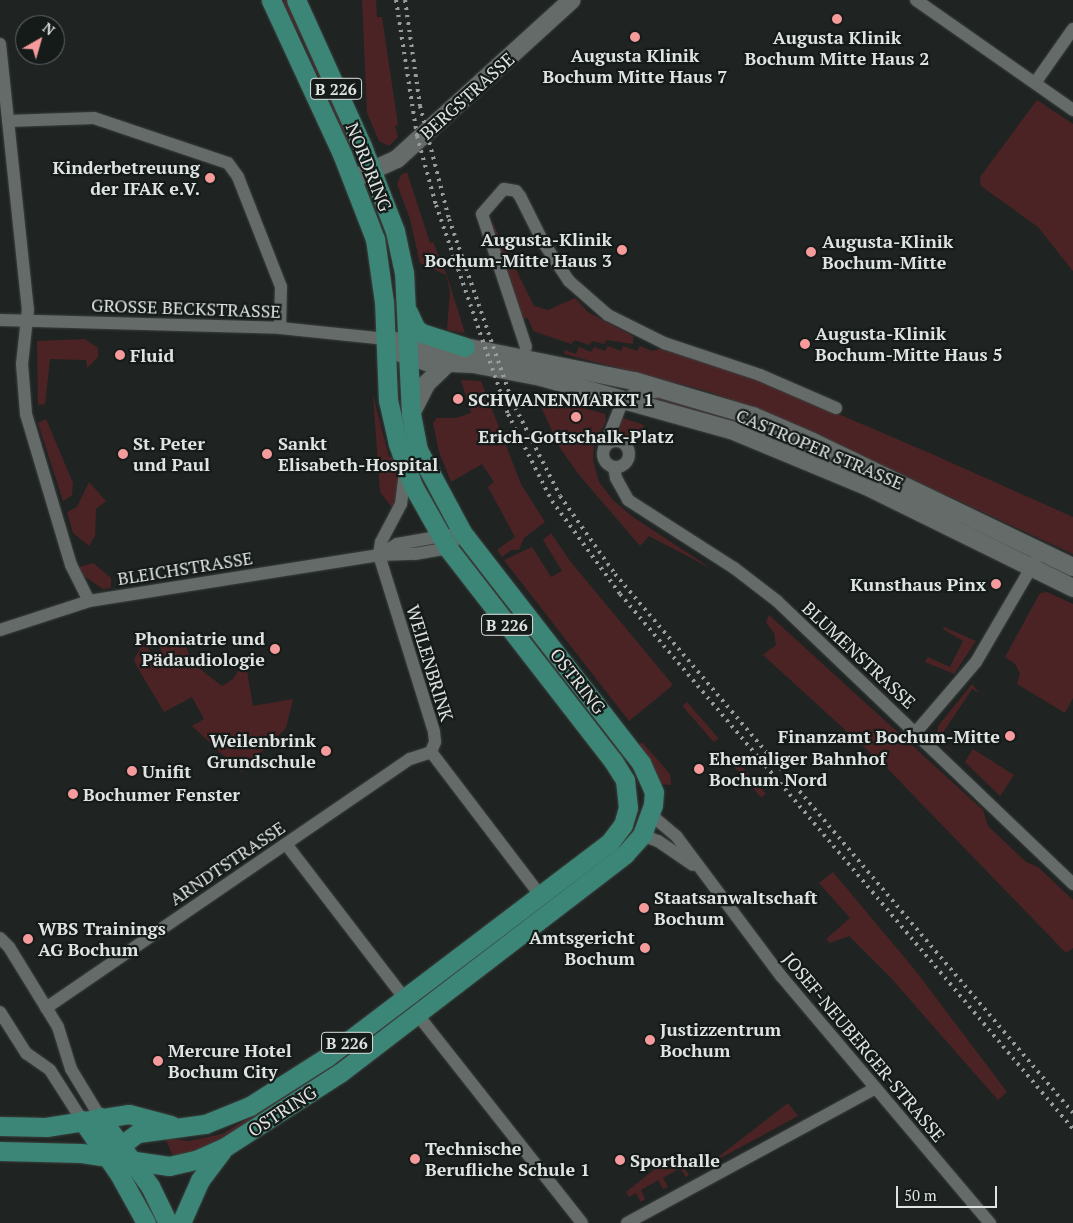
<!DOCTYPE html>
<html>
<head>
<meta charset="utf-8">
<style>
  body { margin:0 }
  #map { position:relative; width:1073px; height:1223px; overflow:hidden; background:#1f2422; font-family:"PT Serif",serif }
  div>[style] { position:absolute }
  [style*='--x'] { left:calc(var(--x)*1px); top:calc(var(--y)*1px); width:calc(var(--w)*1px); rotate:calc(var(--a)*1deg) }
  .green>* { inset:0; background:#4c2325; transform-origin:0 0 }
  .roads { filter:drop-shadow(0 0 1px #3c403f) drop-shadow(0 0 1px #3c403f) }
  .street>* { height:12px; margin:-6px; padding:0 6px; transform-origin:6px; border-radius:6px; background:#646b68 }
  .street>.ring { margin:-6px; padding:0; box-sizing:content-box; background:none; border:12px solid #646b68; border-radius:50% }
  .secondary>* { height:18px; margin:-9px; padding:0 9px; transform-origin:9px; border-radius:9px; background:#646b68 }
  .primary>* { height:19px; margin:-9.5px; padding:0 9.5px; transform-origin:9.5px; border-radius:9.5px; background:#3b8676 }
  .rail>* { height:4px; margin-top:-2px; transform-origin:0; background:repeating-linear-gradient(90deg,#989c9b 0 2.5px,transparent 0 7.5px) }
  .dots>* { width:14px; height:14px; translate:-50% -50%; box-sizing:border-box; border:2px solid #151b19; border-radius:50% }
  span { translate:-50% -50%; white-space:nowrap; text-align:center; line-height:1.15; -webkit-text-stroke:4.5px #151b19; paint-order:stroke }
  .shield-label span { padding:1px 4px; background:#151b19; border:1px solid; border-radius:4px; -webkit-text-stroke-width:0 }
  .shield-label { font-size:16px; color:#dfe3e2; font-weight:700 }
  .poi-label { font-size:18px; color:#dfe3e2; font-weight:700 }
  .right { translate:-100% -50%; text-align:right }
  .left { translate:0 -50%; text-align:left }
  .street-label { font-size:18px; color:#dfe3e2 }
  .north { position:absolute; left:15px; top:15px; width:50px; height:50px; box-sizing:border-box; background:#151b19; border:1px solid #666b69; border-radius:50%; rotate:38deg; font-size:14px; font-weight:700; line-height:20px; text-align:center; color:#dfe3e2 }
  .north::after { content:''; display:block; margin:auto; width:18px; height:22px; background:#f59b9c; clip-path:polygon(50% 0,100% 100%,50% 72%,0 100%) }
  .scale { position:absolute; left:896px; top:1186px; width:101px; height:22px; box-sizing:border-box; border:2px solid #dfe3e2; border-top:0; padding-left:6px; font-size:15px; line-height:18px; white-space:nowrap; color:#dfe3e2; -webkit-text-stroke:4px #151b19; paint-order:stroke }
</style>
</head>
<body>
<div id="map">
  <div class="green">
    <div style="clip-path:polygon(279px 0,289px 0,354px 144px,349px 146px,300px 35px)"></div>
    <div style="clip-path:polygon(362px 0,376px 0,377px 17px,382px 17px,398px 125px,395px 126px,398px 137px,389px 146px,379px 141px,367px 113px)"></div>
    <div style="clip-path:polygon(1037px 100px,1073px 124px,1073px 271px,1038px 227px,981px 186px,980px 177px)"></div>
    <div style="clip-path:polygon(407px 172px,430px 243px,433px 242px,447px 276px,465px 333px,447px 330px,450px 291px,446px 275px,420px 263px,410px 219px,397px 184px,401px 175px)"></div>
    <div style="clip-path:polygon(492px 222px,534px 306px,548px 310px,575px 298px,588px 312px,633px 336px,633px 344px,607px 340px,604px 344px,593px 341px,589px 345px,575px 340px,571px 344px,533px 331px,528px 318px,522px 319px,488px 223px)"></div>
    <div style="clip-path:polygon(85px 339px,98px 348px,98px 357px,87px 368px,86px 360px,50px 359px,45px 404px,38px 405px,37px 341px)"></div>
    <div style="clip-path:polygon(608px 346px,621px 351px,623px 346px,637px 351px,640px 346px,652px 351px,660px 349px,743px 373px,934px 455px,1073px 517px,1073px 554px,780px 418px,707px 391px,564px 354px,565px 350px,576px 354px,579px 347px,591px 352px,594px 347px,605px 351px)"></div>
    <div style="clip-path:polygon(461px 380px,481px 381px,521px 484px,545px 522px,524px 538px,519px 550px,511px 550px,502px 557px,497px 550px,515px 537px,488px 487px,494px 482px,482px 464px,451px 482px,439px 452px,433px 423px,437px 418px,456px 418px,471px 413px)"></div>
    <div style="clip-path:polygon(535px 394px,605px 414px,606px 421px,594px 444px,593px 460px,599px 482px,613px 500px,633px 517px,712px 569px,649px 536px,640px 546px,580px 476px,560px 448px)"></div>
    <div style="clip-path:polygon(373px 395px,389px 457px,395px 457px,398px 469px,399px 492px,393px 509px,380px 492px)"></div>
    <div style="clip-path:polygon(637px 397px,656px 397px,739px 418px,806px 445px,1024px 552px,740px 426px)"></div>
    <div style="clip-path:polygon(620px 417px,644px 425px,641px 438px,631px 439px,616px 433px)"></div>
    <div style="clip-path:polygon(46px 419px,73px 483px,72px 495px,63px 501px,38px 423px)"></div>
    <div style="clip-path:polygon(89px 482px,106px 501px,96px 509px,95px 536px,89px 546px,73px 533px,67px 512px,77px 507px)"></div>
    <div style="clip-path:polygon(551px 533px,570px 561px,673px 685px,629px 721px,504px 560px,532px 547px,551px 577px,562px 571px,543px 540px)"></div>
    <div style="clip-path:polygon(93px 563px,111px 578px,111px 588px,103px 589px,84px 576px,79px 567px)"></div>
    <div style="clip-path:polygon(1047px 592px,1073px 604px,1073px 698px,1065px 713px,1017px 684px,1020px 673px,1015px 664px,1005px 657px,1040px 593px)"></div>
    <div style="clip-path:polygon(769px 615px,983px 810px,988px 826px,1026px 862px,1038px 867px,1073px 900px,1073px 948px,1066px 953px,887px 768px,763px 655px,776px 645px,774px 633px,766px 622px)"></div>
    <div style="clip-path:polygon(944px 627px,976px 641px,954px 674px,925px 662px,928px 657px,950px 667px,963px 641px,943px 629px)"></div>
    <div style="clip-path:polygon(166px 640px,186px 646px,192px 663px,222px 686px,233px 679px,249px 654px,251px 670px,247px 671px,253px 706px,293px 699px,286px 728px,241px 772px,192px 726px,204px 719px,192px 697px,164px 712px,136px 665px,134px 660px,144px 641px,154px 659px,163px 656px,159px 645px)"></div>
    <div style="clip-path:polygon(972px 684px,979px 693px,972px 689px,940px 737px,953px 753px,937px 737px,938px 726px)"></div>
    <div style="left:687px;top:702px;width:48px;height:6px;rotate:49deg"></div>
    <div style="clip-path:polygon(642px 742px,670px 774px,671px 785px,658px 784px,638px 745px)"></div>
    <div style="clip-path:polygon(973px 749px,1014px 775px,1000px 796px,965px 762px)"></div>
    <div style="left:733px;top:756px;width:50px;height:6px;rotate:49deg"></div>
    <div style="clip-path:polygon(833px 872px,915px 970px,1007px 1092px,998px 1100px,891px 978px,849px 936px,830px 943px,826px 939px,850px 918px,819px 883px)"></div>
    <div style="clip-path:polygon(321px 1074px,207px 1149px,174px 1158px,165px 1138px,189px 1141px,222px 1134px)"></div>
    <div style="clip-path:polygon(788px 1103px,798px 1116px,713px 1162px,713px 1161px)"></div>
    <div style="clip-path:polygon(674px 1154px,689px 1175px,686px 1177px,680px 1168px,663px 1178px,668px 1187px,663px 1189px,658px 1180px,641px 1190px,645px 1199px,641px 1202px,636px 1193px,629px 1197px,626px 1192px)"></div>
  </div>
  <div class="roads">
    <div class="street">
      <div style="--x:916;--y:0;--w:192;--a:35"></div>
      <div style="--x:0;--y:44;--w:266;--a:84"></div>
      <div style="--x:28;--y:309;--w:55;--a:96.2"></div>
      <div style="--x:22;--y:364;--w:50;--a:85.4"></div>
      <div style="--x:26;--y:414;--w:158;--a:73.4"></div>
      <div style="--x:71;--y:565;--w:40;--a:63.4"></div>
      <div style="--x:1035;--y:83;--w:66;--a:-54.9"></div>
      <div style="--x:8;--y:121;--w:86;--a:-2"></div>
      <div style="--x:94;--y:118;--w:141;--a:18.6"></div>
      <div style="--x:228;--y:163;--w:17;--a:54"></div>
      <div style="--x:238;--y:177;--w:118;--a:68.6"></div>
      <div style="--x:281;--y:287;--w:41;--a:91.4"></div>
      <div style="--x:0;--y:320;--w:280;--a:1.6"></div>
      <div style="--x:280;--y:328;--w:107;--a:5.9"></div>
      <div style="--x:526;--y:347;--w:140;--a:-108.3"></div>
      <div style="--x:482;--y:214;--w:33;--a:-49"></div>
      <div style="--x:504;--y:189;--w:12;--a:9"></div>
      <div style="--x:516;--y:191;--w:6;--a:51"></div>
      <div style="--x:520;--y:196;--w:51;--a:63.4"></div>
      <div style="--x:543;--y:242;--w:47;--a:56.3"></div>
      <div style="--x:569;--y:281;--w:52;--a:41.1"></div>
      <div style="--x:608;--y:315;--w:63;--a:26.6"></div>
      <div style="--x:664;--y:343;--w:101;--a:18.4"></div>
      <div style="--x:760;--y:375;--w:83;--a:23.5"></div>
      <div class="ring" style="left:603px;top:441px;width:14px;height:14px"></div>
      <div style="--x:604;--y:448;--w:52;--a:-68.4"></div>
      <div style="--x:623;--y:400;--w:18;--a:-29"></div>
      <div style="--x:639;--y:391;--w:16;--a:4"></div>
      <div style="--x:614;--y:467;--w:11;--a:80"></div>
      <div style="--x:616;--y:478;--w:25;--a:61"></div>
      <div style="--x:628;--y:500;--w:126;--a:32.7"></div>
      <div style="--x:734;--y:568;--w:54;--a:37.5"></div>
      <div style="--x:777;--y:601;--w:410;--a:43.7"></div>
      <div style="--x:405;--y:472;--w:32;--a:97"></div>
      <div style="--x:401;--y:504;--w:43;--a:117.8"></div>
      <div style="--x:381;--y:542;--w:13;--a:99"></div>
      <div style="--x:379;--y:555;--w:185;--a:72.7"></div>
      <div style="--x:434;--y:732;--w:10;--a:84"></div>
      <div style="--x:435;--y:742;--w:11;--a:112"></div>
      <div style="--x:379;--y:555;--w:21;--a:-31"></div>
      <div style="--x:397;--y:544;--w:52;--a:-10"></div>
      <div style="--x:0;--y:630;--w:94;--a:-18"></div>
      <div style="--x:89;--y:601;--w:294;--a:-9"></div>
      <div style="--x:379;--y:555;--w:36;--a:-2"></div>
      <div style="--x:415;--y:554;--w:34;--a:-10"></div>
      <div style="--x:448;--y:548;--w:21;--a:-49"></div>
      <div style="--x:916;--y:732;--w:92;--a:-49.4"></div>
      <div style="--x:976;--y:662;--w:117;--a:-59.7"></div>
      <div style="--x:431;--y:752;--w:180;--a:52.7"></div>
      <div style="--x:650;--y:814;--w:35;--a:40"></div>
      <div style="--x:677;--y:837;--w:174;--a:53.2"></div>
      <div style="--x:781;--y:976;--w:324;--a:49.8"></div>
      <div style="--x:642;--y:835;--w:17;--a:21"></div>
      <div style="--x:658;--y:841;--w:42;--a:34.4"></div>
      <div style="--x:286;--y:844;--w:195;--a:52.5"></div>
      <div style="--x:0;--y:938;--w:13;--a:45"></div>
      <div style="--x:9;--y:947;--w:94;--a:58.5"></div>
      <div style="--x:58;--y:1027;--w:44;--a:72.8"></div>
      <div style="--x:71;--y:1069;--w:56;--a:58.9"></div>
      <div style="--x:46;--y:1008;--w:441;--a:-34.4"></div>
      <div style="--x:410;--y:759;--w:22;--a:-18"></div>
      <div style="--x:0;--y:1012;--w:49;--a:57.6"></div>
      <div style="--x:26;--y:1053;--w:29;--a:35"></div>
      <div style="--x:50;--y:1070;--w:59;--a:57.4"></div>
      <div style="--x:417;--y:1014;--w:266;--a:51.7"></div>
      <div style="--x:627;--y:1223;--w:281;--a:-28.5"></div>
    </div>
    <div class="secondary">
      <div style="--x:353;--y:179;--w:48;--a:-24.4"></div>
      <div style="--x:397;--y:159;--w:236;--a:-42.3"></div>
      <div style="--x:394;--y:341;--w:58;--a:9"></div>
      <div style="--x:451;--y:350;--w:14;--a:-12"></div>
      <div style="--x:465;--y:347;--w:172;--a:11.4"></div>
      <div style="--x:634;--y:381;--w:124;--a:16.4"></div>
      <div style="--x:753;--y:416;--w:65;--a:23.4"></div>
      <div style="--x:813;--y:442;--w:288;--a:25.7"></div>
      <div style="--x:386;--y:348;--w:43;--a:18.9"></div>
      <div style="--x:427;--y:362;--w:46;--a:2.5"></div>
      <div style="--x:473;--y:364;--w:69;--a:10.8"></div>
      <div style="--x:541;--y:377;--w:197;--a:15.6"></div>
      <div style="--x:731;--y:430;--w:146;--a:22.5"></div>
      <div style="--x:866;--y:486;--w:231;--a:26.2"></div>
      <div style="--x:411;--y:414;--w:34;--a:-63"></div>
      <div style="--x:426;--y:384;--w:30;--a:-44"></div>
    </div>
    <div class="primary">
      <div style="--x:408;--y:312;--w:19;--a:65"></div>
      <div style="--x:416;--y:329;--w:7;--a:34"></div>
      <div style="--x:422;--y:333;--w:45;--a:18"></div>
      <div style="--x:100;--y:1117;--w:85;--a:54.1"></div>
      <div style="--x:150;--y:1186;--w:41;--a:64.1"></div>
      <div style="--x:82;--y:1120;--w:65;--a:55.6"></div>
      <div style="--x:119;--y:1174;--w:56;--a:61.1"></div>
      <div style="--x:0;--y:1126;--w:46;--a:1.2"></div>
      <div style="--x:46;--y:1127;--w:84;--a:-8.9"></div>
      <div style="--x:129;--y:1114;--w:43;--a:14.7"></div>
      <div style="--x:0;--y:1151;--w:81;--a:1.4"></div>
      <div style="--x:81;--y:1153;--w:89;--a:8.4"></div>
      <div style="--x:169;--y:1166;--w:28;--a:-13"></div>
      <div style="--x:196;--y:1160;--w:32;--a:-24"></div>
      <div style="--x:225;--y:1147;--w:137;--a:-32.8"></div>
      <div style="--x:340;--y:1073;--w:359;--a:-37.5"></div>
      <div style="--x:625;--y:854;--w:25;--a:-48"></div>
      <div style="--x:642;--y:835;--w:32;--a:-70"></div>
      <div style="--x:653;--y:805;--w:13;--a:-86"></div>
      <div style="--x:654;--y:792;--w:32;--a:-114"></div>
      <div style="--x:641;--y:763;--w:292;--a:-127.8"></div>
      <div style="--x:462;--y:532;--w:93;--a:-118.2"></div>
      <div style="--x:418;--y:450;--w:37;--a:-101"></div>
      <div style="--x:411;--y:414;--w:141;--a:-92.8"></div>
      <div style="--x:404;--y:273;--w:43;--a:-102.1"></div>
      <div style="--x:395;--y:231;--w:91;--a:-111.2"></div>
      <div style="--x:362;--y:146;--w:160;--a:-114.3"></div>
      <div style="--x:107;--y:1156;--w:39;--a:-37"></div>
      <div style="--x:138;--y:1133;--w:68;--a:-7.7"></div>
      <div style="--x:205;--y:1124;--w:48;--a:-21.8"></div>
      <div style="--x:250;--y:1106;--w:91;--a:-32.5"></div>
      <div style="--x:327;--y:1057;--w:355;--a:-37.2"></div>
      <div style="--x:610;--y:842;--w:21;--a:-53"></div>
      <div style="--x:623;--y:825;--w:18;--a:-74"></div>
      <div style="--x:628;--y:808;--w:28;--a:-96"></div>
      <div style="--x:625;--y:780;--w:22;--a:-122"></div>
      <div style="--x:613;--y:761;--w:269;--a:-127.8"></div>
      <div style="--x:448;--y:548;--w:71;--a:-119.4"></div>
      <div style="--x:413;--y:486;--w:45;--a:-109.7"></div>
      <div style="--x:398;--y:444;--w:45;--a:-102.8"></div>
      <div style="--x:388;--y:400;--w:98;--a:-92.3"></div>
      <div style="--x:384;--y:302;--w:64;--a:-98.1"></div>
      <div style="--x:375;--y:239;--w:91;--a:-111.2"></div>
      <div style="--x:342;--y:154;--w:170;--a:-114.8"></div>
      <div style="--x:181;--y:1223;--w:47;--a:-66.2"></div>
      <div style="--x:200;--y:1180;--w:36;--a:-53"></div>
    </div>
  </div>
  <div class="rail">
    <div style="--x:396;--y:0;--w:138;--a:81.2"></div>
    <div style="--x:417;--y:136;--w:72;--a:74.6"></div>
    <div style="--x:436;--y:205;--w:221;--a:71"></div>
    <div style="--x:508;--y:414;--w:97;--a:63.2"></div>
    <div style="--x:552;--y:501;--w:115;--a:53.8"></div>
    <div style="--x:620;--y:594;--w:701;--a:49.74"></div>
    <div style="--x:405;--y:0;--w:107;--a:81.9"></div>
    <div style="--x:420;--y:106;--w:117;--a:75.6"></div>
    <div style="--x:449;--y:219;--w:193;--a:70.9"></div>
    <div style="--x:512;--y:401;--w:106;--a:63.2"></div>
    <div style="--x:560;--y:496;--w:95;--a:54.8"></div>
    <div style="--x:615;--y:574;--w:707;--a:49.64"></div>
  </div>
  <div class="dots">
    <div style="left:837px;top:19px;background:#f59b9c"></div>
    <div style="left:635px;top:37px;background:#f59b9c"></div>
    <div style="left:210px;top:178px;background:#f59b9c"></div>
    <div style="left:622px;top:250px;background:#f59b9c"></div>
    <div style="left:811px;top:252px;background:#f59b9c"></div>
    <div style="left:805px;top:344px;background:#f59b9c"></div>
    <div style="left:120px;top:355px;background:#f59b9c"></div>
    <div style="left:458px;top:399px;background:#f59b9c"></div>
    <div style="left:576px;top:417px;background:#f59b9c"></div>
    <div style="left:123px;top:454px;background:#f59b9c"></div>
    <div style="left:267px;top:454px;background:#f59b9c"></div>
    <div style="left:996px;top:584px;background:#f59b9c"></div>
    <div style="left:275px;top:649px;background:#f59b9c"></div>
    <div style="left:1010px;top:736px;background:#f59b9c"></div>
    <div style="left:326px;top:751px;background:#f59b9c"></div>
    <div style="left:699px;top:769px;background:#f59b9c"></div>
    <div style="left:132px;top:771px;background:#f59b9c"></div>
    <div style="left:73px;top:794px;background:#f59b9c"></div>
    <div style="left:644px;top:908px;background:#f59b9c"></div>
    <div style="left:28px;top:939px;background:#f59b9c"></div>
    <div style="left:645px;top:948px;background:#f59b9c"></div>
    <div style="left:650px;top:1040px;background:#f59b9c"></div>
    <div style="left:158px;top:1061px;background:#f59b9c"></div>
    <div style="left:415px;top:1159px;background:#f59b9c"></div>
    <div style="left:620px;top:1160px;background:#f59b9c"></div>
  </div>
  <div class="shield-label">
    <span style="left:336px;top:89px">B 226</span>
    <span style="left:507px;top:625px">B 226</span>
    <span style="left:347px;top:1043px">B 226</span>
  </div>
  <div class="poi-label">
    <span style="left:837px;top:48px">Augusta Klinik<br>Bochum Mitte Haus 2</span>
    <span style="left:635px;top:66px">Augusta Klinik<br>Bochum Mitte Haus 7</span>
    <span class="right" style="left:200px;top:178px">Kinderbetreuung<br>der IFAK e.V.</span>
    <span class="right" style="left:612px;top:250px">Augusta-Klinik<br>Bochum-Mitte Haus 3</span>
    <span class="left" style="left:822px;top:252px">Augusta-Klinik<br>Bochum-Mitte</span>
    <span class="left" style="left:815px;top:344px">Augusta-Klinik<br>Bochum-Mitte Haus 5</span>
    <span class="left" style="left:130px;top:355px">Fluid</span>
    <span class="left" style="left:468px;top:399px">SCHWANENMARKT 1</span>
    <span style="left:576px;top:436px">Erich-Gottschalk-Platz</span>
    <span class="left" style="left:133px;top:454px">St. Peter<br>und Paul</span>
    <span class="left" style="left:278px;top:454px">Sankt<br>Elisabeth-Hospital</span>
    <span class="right" style="left:986px;top:584px">Kunsthaus Pinx</span>
    <span class="right" style="left:265px;top:649px">Phoniatrie und<br>Pädaudiologie</span>
    <span class="right" style="left:1000px;top:736px">Finanzamt Bochum-Mitte</span>
    <span class="right" style="left:316px;top:751px">Weilenbrink<br>Grundschule</span>
    <span class="left" style="left:709px;top:769px">Ehemaliger Bahnhof<br>Bochum Nord</span>
    <span class="left" style="left:142px;top:771px">Unifit</span>
    <span class="left" style="left:83px;top:794px">Bochumer Fenster</span>
    <span class="left" style="left:654px;top:908px">Staatsanwaltschaft<br>Bochum</span>
    <span class="left" style="left:38px;top:939px">WBS Trainings<br>AG Bochum</span>
    <span class="right" style="left:635px;top:948px">Amtsgericht<br>Bochum</span>
    <span class="left" style="left:660px;top:1040px">Justizzentrum<br>Bochum</span>
    <span class="left" style="left:168px;top:1061px">Mercure Hotel<br>Bochum City</span>
    <span class="left" style="left:425px;top:1159px">Technische<br>Berufliche Schule 1</span>
    <span class="left" style="left:630px;top:1160px">Sporthalle</span>
  </div>
  <div class="street-label">
    <span style="left:467px;top:96px;rotate:-42deg">BERGSTRASSE</span>
    <span style="left:369px;top:167px;rotate:68deg">NORDRING</span>
    <span style="left:186px;top:308px;rotate:2deg">GROSSE BECKSTRASSE</span>
    <span style="left:820px;top:449px;rotate:23deg">CASTROPER STRASSE</span>
    <span style="left:185px;top:568px;rotate:-9deg">BLEICHSTRASSE</span>
    <span style="left:859px;top:655px;rotate:43deg">BLUMENSTRASSE</span>
    <span style="left:430px;top:663px;rotate:73deg">WEILENBRINK</span>
    <span style="left:578px;top:681px;rotate:52deg">OSTRING</span>
    <span style="left:227px;top:863px;rotate:-34deg">ARNDTSTRASSE</span>
    <span style="left:864px;top:1047px;rotate:50deg">JOSEF-NEUBERGER-STRASSE</span>
    <span style="left:282px;top:1111px;rotate:-33deg">OSTRING</span>
  </div>
  <div class="north">N</div>
  <div class="scale">50 m</div>
</div>
</body>
</html>
